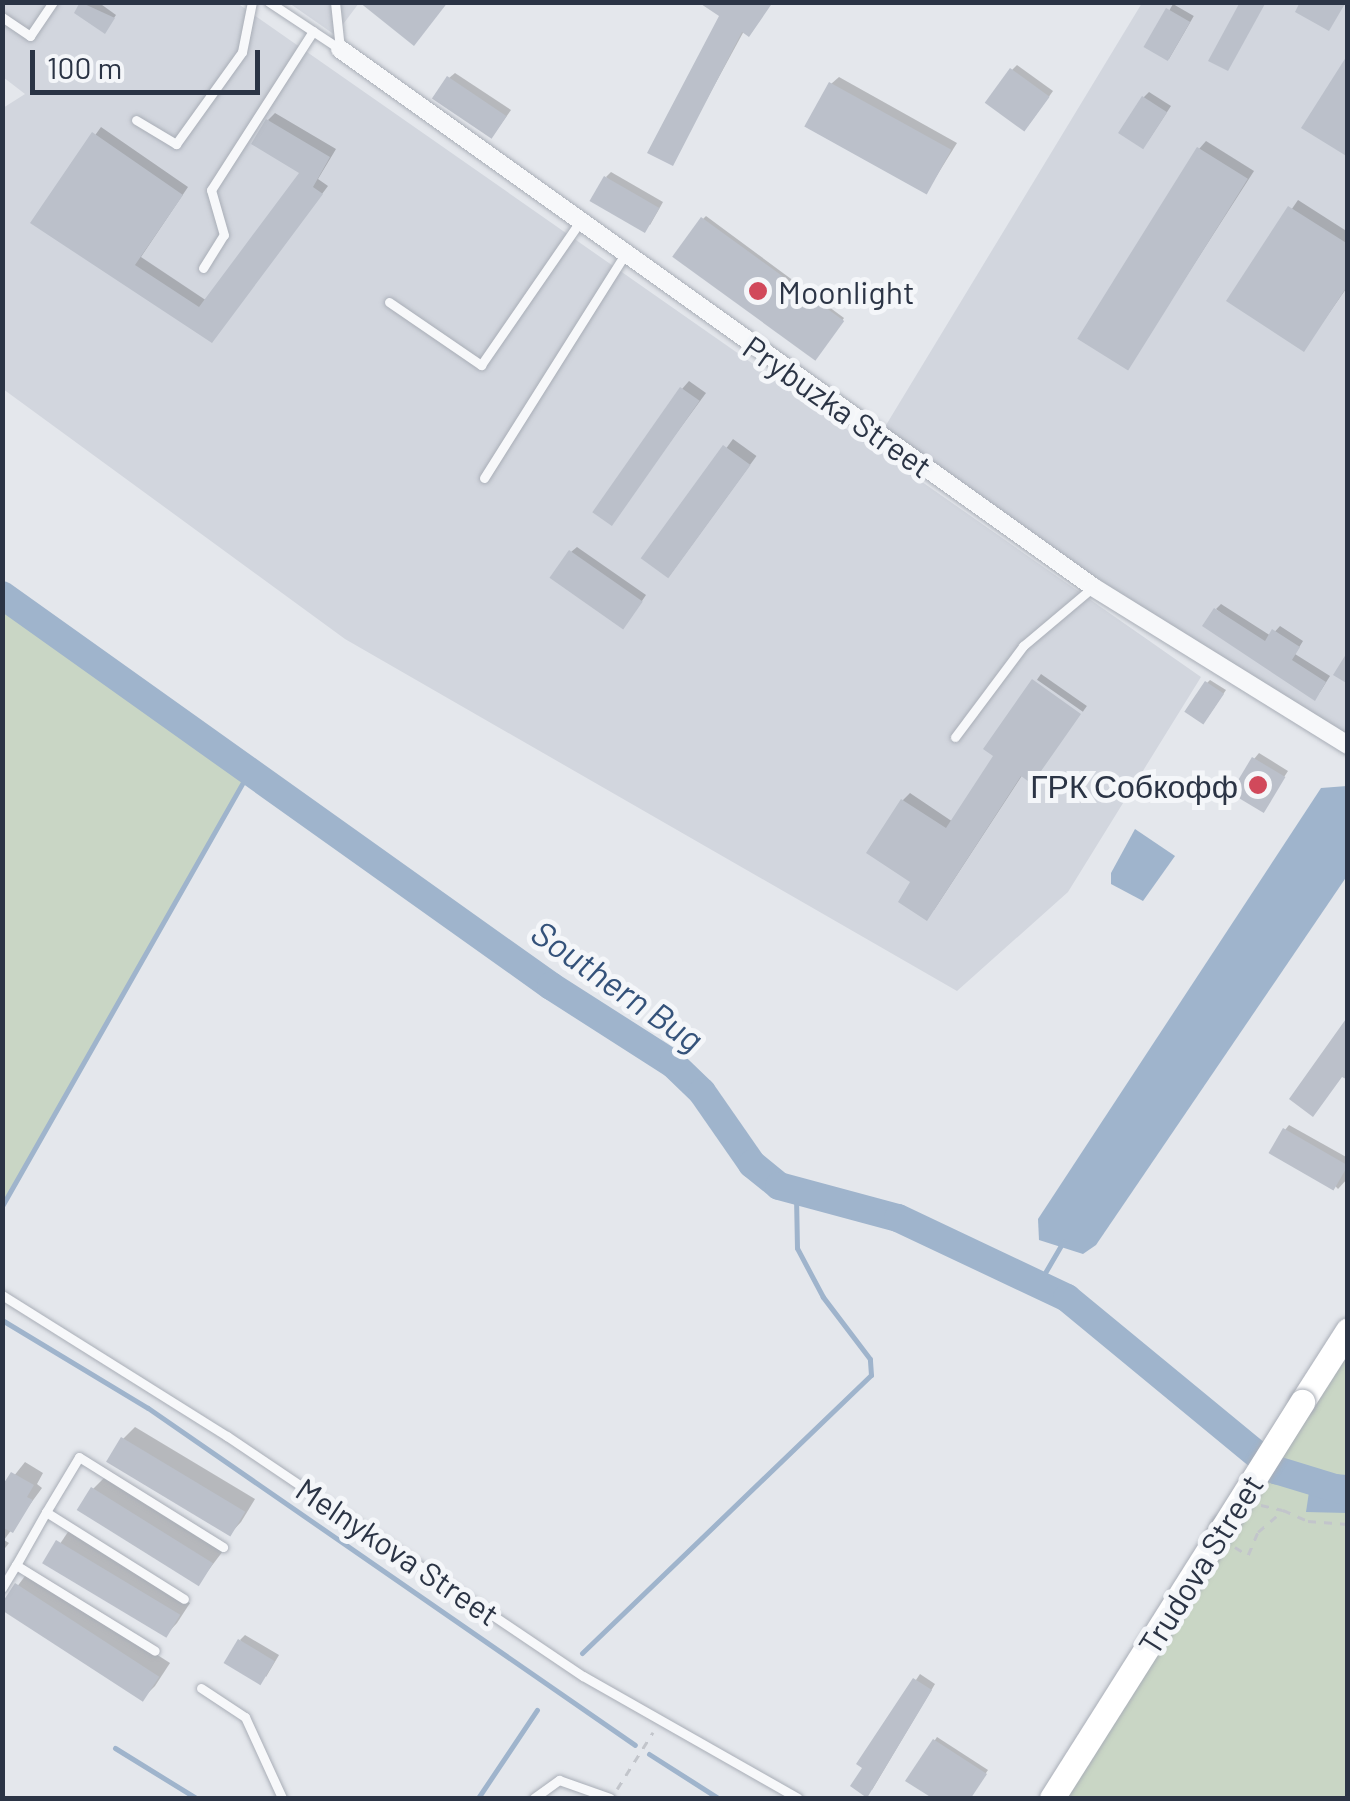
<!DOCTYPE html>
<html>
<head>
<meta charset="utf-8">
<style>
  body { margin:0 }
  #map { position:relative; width:1350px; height:1801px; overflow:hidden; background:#e4e7ec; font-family:Barlow,sans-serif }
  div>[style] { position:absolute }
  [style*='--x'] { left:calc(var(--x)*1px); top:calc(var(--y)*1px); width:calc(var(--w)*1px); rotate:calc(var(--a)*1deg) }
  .built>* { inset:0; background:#d2d6de }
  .green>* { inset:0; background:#c9d6c5 }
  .water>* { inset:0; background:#9fb4cc }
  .shadow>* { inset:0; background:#0003; transform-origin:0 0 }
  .stream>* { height:5px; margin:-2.5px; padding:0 2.5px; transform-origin:2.5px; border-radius:2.5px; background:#9fb4cc }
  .river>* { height:28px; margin:-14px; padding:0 14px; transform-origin:14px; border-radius:14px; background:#9fb4cc }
  .building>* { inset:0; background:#bbc0ca; transform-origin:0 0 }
  .path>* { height:2.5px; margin-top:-1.25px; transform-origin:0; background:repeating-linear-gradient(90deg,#c2c5cb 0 8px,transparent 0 16px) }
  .roads { filter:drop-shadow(0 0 2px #a9aeb7) drop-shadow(0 0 2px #a9aeb7) }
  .lane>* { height:9px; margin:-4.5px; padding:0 4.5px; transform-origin:4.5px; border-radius:4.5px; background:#f7f8fa }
  .street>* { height:18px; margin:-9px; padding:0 9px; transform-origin:9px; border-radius:9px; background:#f7f8fa }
  .secondary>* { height:25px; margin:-12.5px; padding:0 12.5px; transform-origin:12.5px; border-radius:12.5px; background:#fff }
  .bridges { filter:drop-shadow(0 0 2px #a9aeb7) drop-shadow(0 0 2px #a9aeb7) }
  .secondary-bridge>* { height:25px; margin:-12.5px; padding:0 12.5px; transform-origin:12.5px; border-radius:12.5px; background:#fff }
  .dots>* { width:28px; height:28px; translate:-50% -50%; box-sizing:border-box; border:5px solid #f4f6f9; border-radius:50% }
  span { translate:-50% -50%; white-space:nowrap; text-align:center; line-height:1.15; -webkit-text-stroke:10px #f4f6f9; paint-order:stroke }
  .poi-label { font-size:32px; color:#2b3445 }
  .left { translate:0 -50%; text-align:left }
  .right { translate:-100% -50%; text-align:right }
  .street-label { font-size:32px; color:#2b3445 }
  .water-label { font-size:35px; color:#34527a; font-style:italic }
  .frame { position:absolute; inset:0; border:5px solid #2b3445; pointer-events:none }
  .scale { position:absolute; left:30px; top:50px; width:230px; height:45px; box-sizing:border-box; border:5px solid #2b3445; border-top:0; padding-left:12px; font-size:30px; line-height:35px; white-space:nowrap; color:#2b3445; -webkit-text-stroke:8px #f4f6f9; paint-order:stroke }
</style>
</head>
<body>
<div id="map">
  <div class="built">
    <div style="clip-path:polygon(3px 3px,237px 3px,1201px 677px,1068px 892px,957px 991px,345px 639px,3px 389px,3px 108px,25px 94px,3px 77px)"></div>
    <div style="clip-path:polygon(289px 3px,359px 3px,335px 35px)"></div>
    <div style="clip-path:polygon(1142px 3px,1347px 3px,1347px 745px,880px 435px)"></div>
  </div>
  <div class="green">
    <div style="clip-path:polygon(3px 595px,251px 768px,3px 1206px)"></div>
    <div style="clip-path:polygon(1347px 1343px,1347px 1798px,1060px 1798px)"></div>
  </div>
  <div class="water">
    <div style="clip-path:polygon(1347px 786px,1347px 876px,1096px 1245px,1083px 1254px,1039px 1240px,1038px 1219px,1321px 788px)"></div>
    <div style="clip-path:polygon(1135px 829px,1175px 856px,1143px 901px,1111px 884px,1111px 873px)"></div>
    <div style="clip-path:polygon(1312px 1472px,1347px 1475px,1347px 1513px,1306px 1512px)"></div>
  </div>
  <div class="shadow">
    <div style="clip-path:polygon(83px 2px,98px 2px,116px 15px,107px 28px,77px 12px)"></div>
    <div style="left:1173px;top:4px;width:24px;height:50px;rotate:30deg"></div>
    <div style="clip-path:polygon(722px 16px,744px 31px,672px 163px)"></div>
    <div style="clip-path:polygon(1017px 65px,1053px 91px,1030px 123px,1012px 70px)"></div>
    <div style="clip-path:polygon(455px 73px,511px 110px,496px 131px,449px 78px)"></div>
    <div style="clip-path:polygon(839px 77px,957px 143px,926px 193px,831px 84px)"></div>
    <div style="clip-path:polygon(1149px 92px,1171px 106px,1148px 141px,1144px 97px)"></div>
    <div style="clip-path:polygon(275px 113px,336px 149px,318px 179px,328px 186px,219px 332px,33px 222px,101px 127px,188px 187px,141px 257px,207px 301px,303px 172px,268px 120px)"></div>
    <div style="clip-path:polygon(1206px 141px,1254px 171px,1128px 367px,1199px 149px)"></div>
    <div style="clip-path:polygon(611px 172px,663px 202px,650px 225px,606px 177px)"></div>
    <div style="clip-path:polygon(1298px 200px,1348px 232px,1348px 286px,1304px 349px,1229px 300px)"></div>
    <div style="clip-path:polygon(706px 216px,844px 318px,817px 356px,703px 219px)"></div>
    <div style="clip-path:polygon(689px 381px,706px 393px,617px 514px,682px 389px)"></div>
    <div style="left:733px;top:439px;width:29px;height:149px;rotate:36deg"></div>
    <div style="clip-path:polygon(577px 547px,646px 595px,629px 620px,571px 552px)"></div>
    <div style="clip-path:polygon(1221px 604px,1271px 636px,1280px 626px,1303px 641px,1295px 654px,1330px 676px,1320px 692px,1216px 609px)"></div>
    <div style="left:1041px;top:674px;width:56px;height:7px;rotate:35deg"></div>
    <div style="clip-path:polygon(1210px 680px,1226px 690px,1207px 718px,1207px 683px)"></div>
    <div style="clip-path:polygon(1259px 753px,1288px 771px,1263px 809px,1254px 759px)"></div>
    <div style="clip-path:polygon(996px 756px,1023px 774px,934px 910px,914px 882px,903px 800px,910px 793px,953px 822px)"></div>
    <div style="clip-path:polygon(1289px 1125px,1348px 1158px,1348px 1178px,1338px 1189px,1285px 1130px)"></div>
    <div style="clip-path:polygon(135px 1427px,255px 1499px,241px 1522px,230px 1534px,123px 1439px)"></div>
    <div style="clip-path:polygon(25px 1462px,43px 1473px,37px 1484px,42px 1488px,4px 1540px,9px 1543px,2px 1552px,2px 1491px)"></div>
    <div style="clip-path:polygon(105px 1477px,223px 1551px,198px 1584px,93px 1489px)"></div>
    <div style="clip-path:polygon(70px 1529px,190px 1603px,177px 1623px,166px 1635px,47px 1563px)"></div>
    <div style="clip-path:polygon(28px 1572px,170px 1663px,155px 1686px,144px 1697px,2px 1607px)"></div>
    <div style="clip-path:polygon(245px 1635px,279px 1655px,266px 1677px,240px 1640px)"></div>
    <div style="clip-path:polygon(920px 1674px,935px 1684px,872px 1790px,860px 1763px)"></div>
    <div style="clip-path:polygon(937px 1737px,988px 1770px,969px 1798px,937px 1798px,909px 1780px)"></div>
  </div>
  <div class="stream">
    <div style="--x:2;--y:1206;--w:504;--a:-60.38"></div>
    <div style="--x:1039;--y:1283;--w:48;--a:-59.7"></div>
    <div style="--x:2;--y:1320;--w:170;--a:31.1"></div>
    <div style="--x:148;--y:1408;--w:592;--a:34.68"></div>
    <div style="--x:582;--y:1653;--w:401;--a:-43.9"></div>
    <div style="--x:871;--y:1375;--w:16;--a:-94"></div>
    <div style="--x:870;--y:1359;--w:78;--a:-127.2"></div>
    <div style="--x:823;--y:1297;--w:55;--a:-118"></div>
    <div style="--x:797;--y:1248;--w:53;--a:-91.1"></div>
    <div style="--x:115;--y:1748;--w:95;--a:31.7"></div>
    <div style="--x:649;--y:1754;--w:82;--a:32.5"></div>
    <div style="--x:478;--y:1798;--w:106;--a:-56.2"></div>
  </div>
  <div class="river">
    <div style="--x:2;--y:595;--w:674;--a:35.46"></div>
    <div style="--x:551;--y:986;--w:145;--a:32.6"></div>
    <div style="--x:673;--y:1064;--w:40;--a:44"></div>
    <div style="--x:702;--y:1092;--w:88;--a:55.2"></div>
    <div style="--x:752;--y:1164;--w:35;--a:39"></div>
    <div style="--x:779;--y:1186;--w:123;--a:15.1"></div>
    <div style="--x:898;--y:1218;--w:187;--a:25.3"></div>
    <div style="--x:1067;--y:1298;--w:271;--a:39.5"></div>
    <div style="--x:1276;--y:1470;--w:75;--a:17"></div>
  </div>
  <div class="building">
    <div style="clip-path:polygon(80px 2px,115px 18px,105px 34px,74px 13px)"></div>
    <div style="clip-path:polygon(359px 2px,448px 2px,414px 46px)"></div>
    <div style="clip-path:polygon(698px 2px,773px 2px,749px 37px,742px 32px,673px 166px,647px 153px,719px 16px)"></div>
    <div style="clip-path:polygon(1240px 2px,1266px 2px,1228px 71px,1208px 61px)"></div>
    <div style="clip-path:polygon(1300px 2px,1346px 2px,1329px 31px,1295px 12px)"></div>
    <div style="left:1166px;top:8px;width:28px;height:45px;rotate:30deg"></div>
    <div style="clip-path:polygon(1348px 54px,1348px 157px,1301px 128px)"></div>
    <div style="left:1010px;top:68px;width:49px;height:43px;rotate:36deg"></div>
    <div style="left:447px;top:76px;width:72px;height:27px;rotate:34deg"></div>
    <div style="left:829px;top:82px;width:140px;height:51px;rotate:29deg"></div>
    <div style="left:1142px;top:96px;width:30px;height:44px;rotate:33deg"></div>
    <div style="clip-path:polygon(266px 119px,330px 157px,313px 187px,323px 194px,212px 343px,30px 223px,92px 132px,183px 195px,135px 265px,199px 307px,299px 173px,251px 144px)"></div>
    <div style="left:1197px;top:147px;width:60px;height:226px;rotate:32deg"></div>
    <div style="left:604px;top:176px;width:64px;height:29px;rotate:30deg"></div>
    <div style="clip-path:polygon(1288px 206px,1348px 244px,1348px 285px,1304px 352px,1226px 301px)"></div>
    <div style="left:701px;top:217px;width:177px;height:49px;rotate:36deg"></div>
    <div style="left:680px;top:387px;width:24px;height:153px;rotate:35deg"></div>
    <div style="left:723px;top:445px;width:34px;height:140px;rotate:36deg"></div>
    <div style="left:569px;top:550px;width:90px;height:34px;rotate:35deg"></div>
    <div style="clip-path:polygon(1214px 608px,1265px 641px,1272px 629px,1300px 647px,1292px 660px,1326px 682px,1315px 701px,1202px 626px)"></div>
    <div style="clip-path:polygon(1348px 651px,1348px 684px,1333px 675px)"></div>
    <div style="clip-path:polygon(1032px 679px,1081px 714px,1032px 784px,1021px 776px,927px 921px,898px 902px,910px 882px,866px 853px,901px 799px,946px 828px,993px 756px,983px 749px)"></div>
    <div style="left:1205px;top:681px;width:23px;height:37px;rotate:34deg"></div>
    <div style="left:1252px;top:757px;width:39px;height:42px;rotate:31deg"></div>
    <div style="clip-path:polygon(1348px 1016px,1348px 1080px,1342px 1077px,1313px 1117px,1289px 1099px)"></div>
    <div style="left:1283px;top:1128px;width:75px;height:29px;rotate:30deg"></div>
    <div style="left:121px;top:1437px;width:145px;height:29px;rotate:31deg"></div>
    <div style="clip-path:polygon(11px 1472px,34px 1485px,27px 1497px,33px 1500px,13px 1533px,2px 1527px,2px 1486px)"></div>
    <div style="left:91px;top:1487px;width:144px;height:27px;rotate:32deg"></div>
    <div style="left:56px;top:1540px;width:145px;height:27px;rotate:31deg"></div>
    <div style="left:15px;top:1583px;width:172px;height:30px;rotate:33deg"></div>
    <div style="left:238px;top:1639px;width:43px;height:28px;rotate:31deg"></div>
    <div style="clip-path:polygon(913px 1678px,932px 1690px,867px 1798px,850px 1786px,862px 1768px,856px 1764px)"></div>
    <div style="clip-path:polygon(933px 1739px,987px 1774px,971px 1798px,932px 1798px,905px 1781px)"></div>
  </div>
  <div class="path">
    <div style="--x:1261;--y:1505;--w:22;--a:13"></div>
    <div style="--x:1235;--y:1547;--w:15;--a:32"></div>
    <div style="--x:1248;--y:1555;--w:25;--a:-67"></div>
    <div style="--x:1258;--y:1532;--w:33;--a:-41"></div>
    <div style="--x:1283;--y:1510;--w:27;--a:24"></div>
    <div style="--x:1308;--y:1521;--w:40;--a:4.3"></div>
    <div style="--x:617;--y:1789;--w:67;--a:-57.7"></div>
  </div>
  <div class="roads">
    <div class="lane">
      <div style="--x:269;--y:2;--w:85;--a:33.5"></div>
      <div style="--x:335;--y:2;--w:47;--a:83.9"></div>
      <div style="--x:2;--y:17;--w:34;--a:34"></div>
      <div style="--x:30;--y:36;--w:41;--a:-55.9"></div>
      <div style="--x:136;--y:120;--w:47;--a:31"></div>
      <div style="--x:176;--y:144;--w:113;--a:-54.3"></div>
      <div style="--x:242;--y:52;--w:51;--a:-78.7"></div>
      <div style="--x:203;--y:268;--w:39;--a:-58"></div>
      <div style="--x:224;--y:235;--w:47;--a:-106.1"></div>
      <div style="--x:211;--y:190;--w:189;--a:-57.3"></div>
      <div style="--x:389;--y:302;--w:112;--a:34.4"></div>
      <div style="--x:481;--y:365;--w:176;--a:-55.4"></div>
      <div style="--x:484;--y:478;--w:262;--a:-57.8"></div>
      <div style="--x:955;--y:737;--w:114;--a:-53.2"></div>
      <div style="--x:1023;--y:646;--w:92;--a:-40.1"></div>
      <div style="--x:2;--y:1295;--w:266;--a:32.1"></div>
      <div style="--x:227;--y:1436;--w:429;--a:34"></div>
      <div style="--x:583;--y:1676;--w:247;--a:29.6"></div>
      <div style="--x:46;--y:1512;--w:64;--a:-59"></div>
      <div style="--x:79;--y:1457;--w:170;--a:32"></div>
      <div style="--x:16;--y:1565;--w:61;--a:-60.5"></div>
      <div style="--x:46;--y:1512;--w:163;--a:32.2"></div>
      <div style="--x:2;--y:1588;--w:27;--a:-59"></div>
      <div style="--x:16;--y:1565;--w:163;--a:31.7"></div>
      <div style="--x:201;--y:1688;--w:53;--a:33.4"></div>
      <div style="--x:245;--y:1717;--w:89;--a:65.4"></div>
      <div style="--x:534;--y:1798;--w:31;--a:-36"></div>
      <div style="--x:559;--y:1780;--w:54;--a:19.4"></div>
    </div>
    <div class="street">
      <div style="--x:340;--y:49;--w:925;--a:35.54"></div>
      <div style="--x:1093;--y:587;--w:300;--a:31.8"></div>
    </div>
    <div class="secondary">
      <div style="--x:1302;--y:1402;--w:85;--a:-57.4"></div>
      <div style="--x:1052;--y:1798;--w:320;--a:-57.7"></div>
    </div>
  </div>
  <div class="bridges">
    <div class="secondary-bridge">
      <div style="--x:1223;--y:1528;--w:149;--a:-57.9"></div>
    </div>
  </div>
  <div class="dots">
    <div style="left:758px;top:291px;background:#d1495b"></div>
    <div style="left:1258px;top:785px;background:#d1495b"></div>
  </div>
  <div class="poi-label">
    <span class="left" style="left:778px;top:291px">Moonlight</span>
    <span class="right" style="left:1238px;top:785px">ГРК Собкофф</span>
  </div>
  <div class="street-label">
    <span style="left:838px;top:406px;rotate:35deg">Prybuzka Street</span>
    <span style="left:398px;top:1551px;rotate:34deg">Melnykova Street</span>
    <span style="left:1200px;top:1564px;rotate:-58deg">Trudova Street</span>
  </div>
  <div class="water-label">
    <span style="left:618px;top:985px;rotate:35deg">Southern Bug</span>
  </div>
  <div class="frame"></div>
  <div class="scale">100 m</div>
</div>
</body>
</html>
